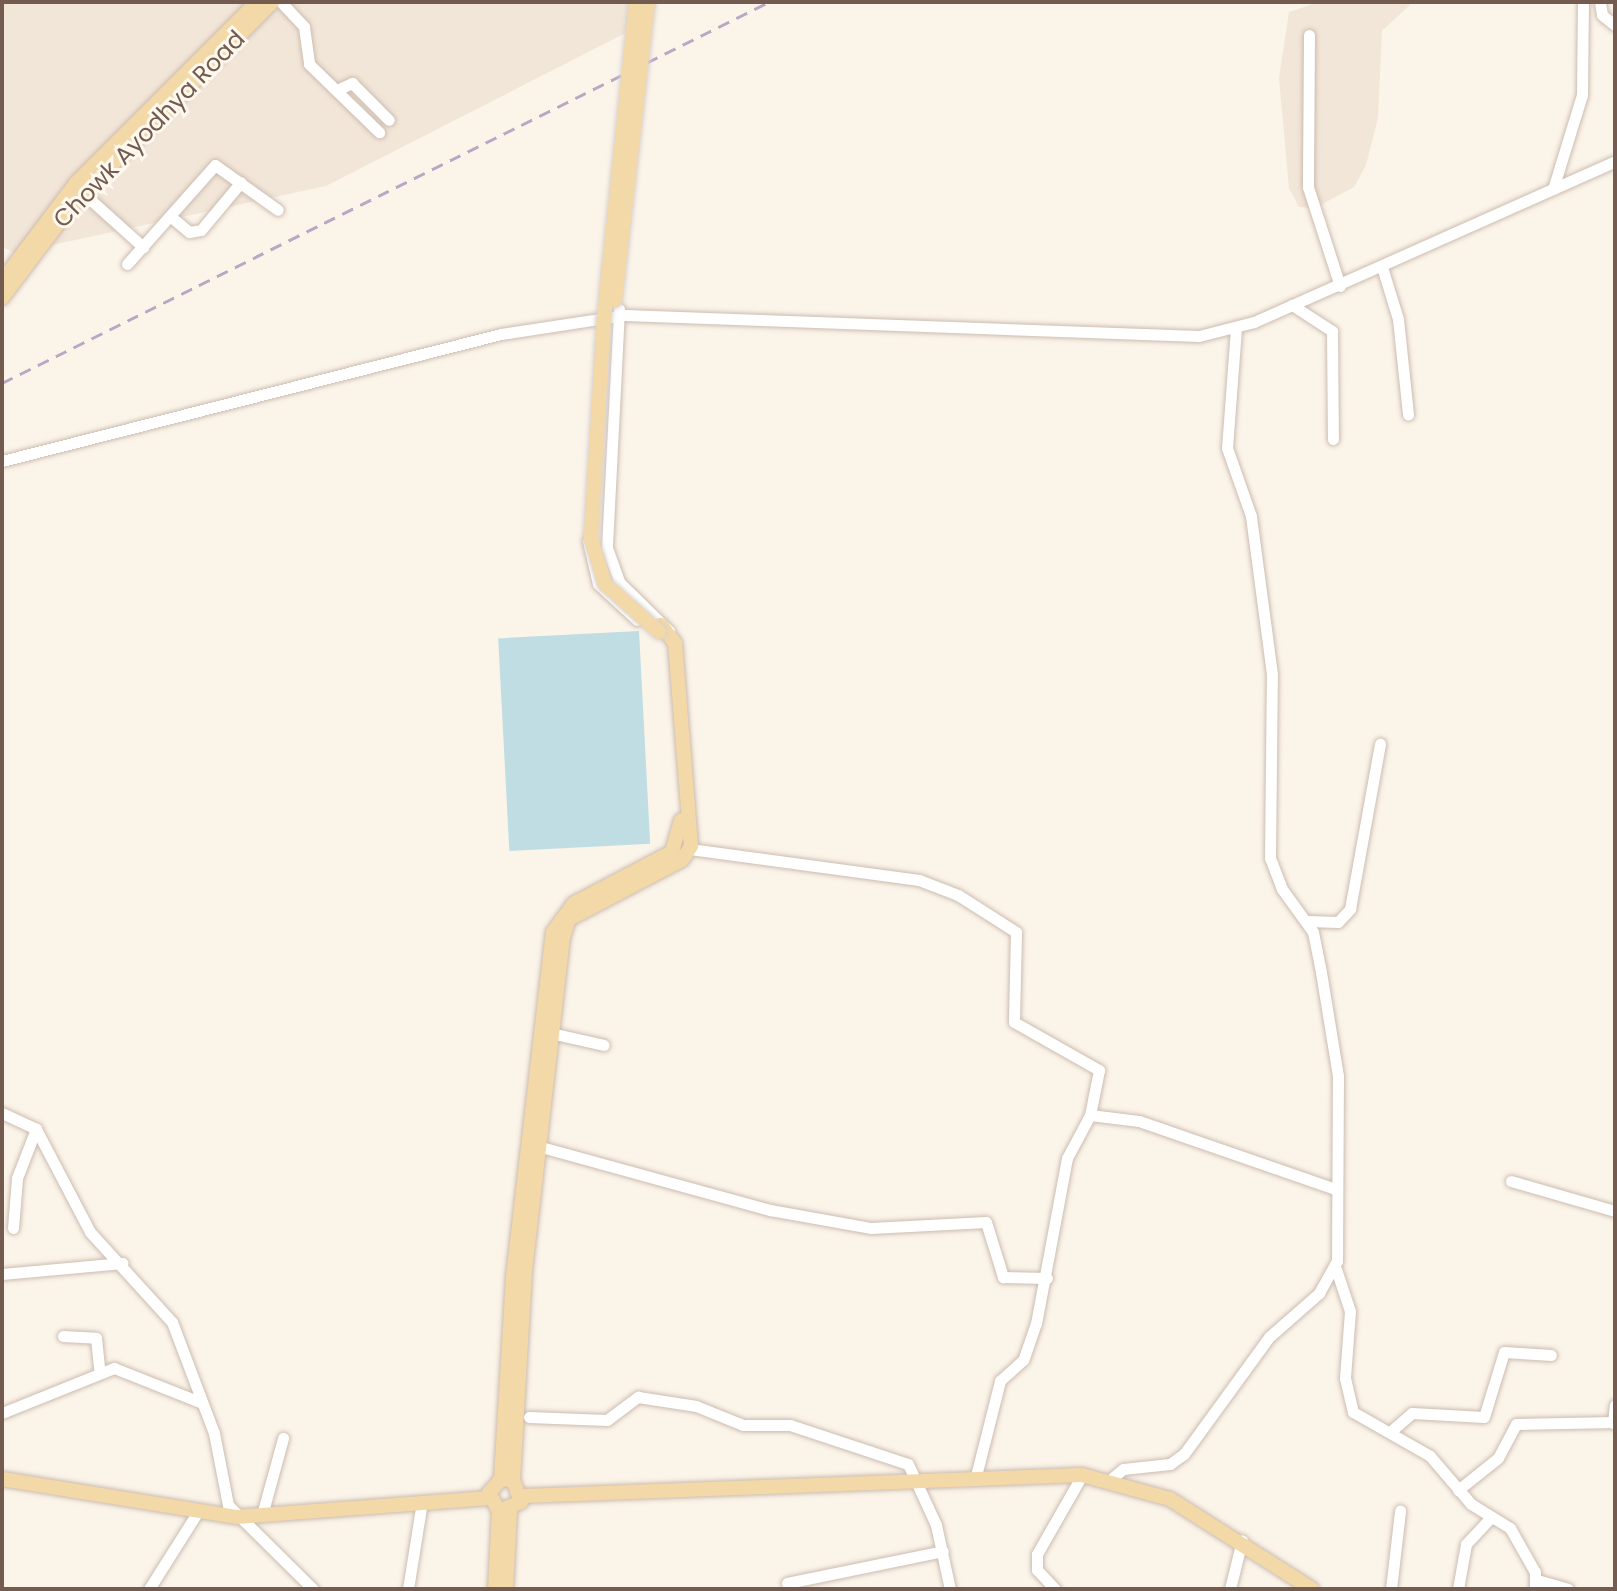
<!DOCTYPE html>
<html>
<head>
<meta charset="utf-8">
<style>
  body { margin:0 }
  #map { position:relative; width:1617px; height:1591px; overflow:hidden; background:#fbf4e9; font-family:Poppins,sans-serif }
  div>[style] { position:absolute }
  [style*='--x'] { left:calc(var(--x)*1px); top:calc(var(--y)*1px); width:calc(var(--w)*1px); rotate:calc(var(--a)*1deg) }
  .residential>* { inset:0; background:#f2e6d8 }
  .water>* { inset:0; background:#bfdde3; transform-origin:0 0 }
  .roads { filter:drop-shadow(0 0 2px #ccbcb0) drop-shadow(0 0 2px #ccbcb0) }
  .minor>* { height:11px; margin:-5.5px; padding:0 5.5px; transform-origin:5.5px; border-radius:5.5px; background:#fff }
  .major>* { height:14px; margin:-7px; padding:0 7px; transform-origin:7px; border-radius:7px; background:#f3d8a8 }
  .rail>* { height:3px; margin-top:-1.5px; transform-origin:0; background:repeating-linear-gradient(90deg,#b7a8c4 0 12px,transparent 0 20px) }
  .bridges { filter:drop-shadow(0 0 2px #d8d1ce) drop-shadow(0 0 2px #d8d1ce) }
  .major-bridge>* { height:14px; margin:-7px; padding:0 7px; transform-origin:7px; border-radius:7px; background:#f3d8a8 }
  span { translate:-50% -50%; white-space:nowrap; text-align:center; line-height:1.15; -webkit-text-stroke:6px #fef8ef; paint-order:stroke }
  .street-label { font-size:24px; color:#735c4f }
  .frame { position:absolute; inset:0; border:4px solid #735c4f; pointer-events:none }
</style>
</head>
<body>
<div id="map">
  <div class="residential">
    <div style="clip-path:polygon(2px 2px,658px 2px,643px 24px,326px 186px,15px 253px,2px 247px)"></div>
    <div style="clip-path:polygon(1319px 2px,1413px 2px,1382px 31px,1378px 118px,1366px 165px,1354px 187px,1315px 208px,1299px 207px,1289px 188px,1279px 78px,1289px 12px)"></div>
  </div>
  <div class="water">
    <div style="left:639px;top:631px;width:213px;height:141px;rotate:87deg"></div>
  </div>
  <div class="roads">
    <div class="minor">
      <div style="--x:281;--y:2;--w:34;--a:47"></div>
      <div style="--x:304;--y:27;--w:37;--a:82"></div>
      <div style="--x:309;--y:64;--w:98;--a:44.2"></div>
      <div style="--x:1600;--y:2;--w:13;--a:81"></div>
      <div style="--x:1602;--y:15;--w:16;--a:38"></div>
      <div style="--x:1309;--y:35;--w:152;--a:90.4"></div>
      <div style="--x:1308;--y:187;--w:104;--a:72.1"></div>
      <div style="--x:337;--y:90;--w:17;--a:-25"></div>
      <div style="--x:352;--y:83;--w:52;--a:45"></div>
      <div style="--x:1553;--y:189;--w:98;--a:-72.9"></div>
      <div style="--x:1582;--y:95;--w:93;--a:-89.4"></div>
      <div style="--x:83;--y:193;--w:81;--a:42"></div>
      <div style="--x:170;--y:216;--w:25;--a:40"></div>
      <div style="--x:189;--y:232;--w:12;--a:-9"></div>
      <div style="--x:201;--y:230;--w:62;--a:-50.2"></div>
      <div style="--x:127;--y:264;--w:132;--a:-48.4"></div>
      <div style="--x:215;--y:165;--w:77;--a:35.5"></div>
      <div style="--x:1382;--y:267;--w:54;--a:72.9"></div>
      <div style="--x:1398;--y:319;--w:96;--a:84"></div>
      <div style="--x:1292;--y:305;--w:48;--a:33"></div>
      <div style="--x:1332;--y:331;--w:108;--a:89.5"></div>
      <div style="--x:619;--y:309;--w:239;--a:92.9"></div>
      <div style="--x:607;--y:548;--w:37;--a:70"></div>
      <div style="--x:620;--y:583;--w:69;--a:44.4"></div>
      <div style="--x:2;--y:461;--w:515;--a:-14.28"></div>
      <div style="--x:501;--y:334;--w:125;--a:-8.7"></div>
      <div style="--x:625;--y:315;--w:574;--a:2.1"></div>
      <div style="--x:1199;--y:336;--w:57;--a:-14.3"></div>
      <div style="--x:1254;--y:322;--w:395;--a:-24"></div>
      <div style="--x:588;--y:541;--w:44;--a:76.9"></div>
      <div style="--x:598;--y:584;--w:53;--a:42.7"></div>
      <div style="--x:690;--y:849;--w:231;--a:7.7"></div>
      <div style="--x:919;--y:880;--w:42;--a:21"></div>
      <div style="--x:958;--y:895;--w:69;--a:32.5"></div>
      <div style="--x:1016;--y:932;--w:90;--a:91.3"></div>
      <div style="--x:1014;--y:1022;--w:98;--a:29.5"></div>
      <div style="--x:1099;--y:1070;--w:46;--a:101.3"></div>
      <div style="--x:1090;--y:1115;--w:49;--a:118.1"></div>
      <div style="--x:1067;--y:1158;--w:168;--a:100.6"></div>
      <div style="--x:1036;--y:1323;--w:39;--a:109"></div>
      <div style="--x:1023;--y:1360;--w:31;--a:138"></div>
      <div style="--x:1000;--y:1381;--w:102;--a:104.2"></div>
      <div style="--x:1308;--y:921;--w:30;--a:2"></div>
      <div style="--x:1338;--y:922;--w:18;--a:-47"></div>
      <div style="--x:1350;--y:909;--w:168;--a:-79.7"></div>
      <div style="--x:551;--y:1033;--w:54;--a:12.8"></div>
      <div style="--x:2;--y:1113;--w:38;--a:25"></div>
      <div style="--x:36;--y:1129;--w:116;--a:62.3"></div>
      <div style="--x:90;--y:1232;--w:122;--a:47.7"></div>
      <div style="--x:172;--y:1322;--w:119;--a:69.3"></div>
      <div style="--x:214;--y:1433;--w:73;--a:79"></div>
      <div style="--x:228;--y:1505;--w:120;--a:44.7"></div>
      <div style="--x:1090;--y:1115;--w:49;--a:7"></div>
      <div style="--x:1139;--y:1121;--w:207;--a:19.1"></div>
      <div style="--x:541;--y:1147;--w:238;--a:15.4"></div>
      <div style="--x:770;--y:1210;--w:103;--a:10.1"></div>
      <div style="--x:871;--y:1228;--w:115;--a:-3"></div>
      <div style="--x:986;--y:1222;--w:58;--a:72.8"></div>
      <div style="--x:1003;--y:1277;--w:44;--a:1.3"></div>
      <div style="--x:1511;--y:1181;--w:108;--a:16.1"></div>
      <div style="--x:13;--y:1228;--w:50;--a:-85.4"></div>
      <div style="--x:17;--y:1178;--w:53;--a:-68.8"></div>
      <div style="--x:1336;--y:1269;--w:44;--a:71.6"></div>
      <div style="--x:1350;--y:1311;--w:67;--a:94.3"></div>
      <div style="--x:1345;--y:1378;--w:35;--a:77"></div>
      <div style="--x:1353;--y:1412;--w:89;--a:29.7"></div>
      <div style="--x:1430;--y:1456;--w:63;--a:49.5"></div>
      <div style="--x:1471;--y:1504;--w:46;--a:31.6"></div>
      <div style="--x:1510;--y:1528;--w:51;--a:60.4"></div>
      <div style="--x:1535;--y:1572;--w:17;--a:90"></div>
      <div style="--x:2;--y:1274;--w:121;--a:-5.2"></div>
      <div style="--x:63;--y:1336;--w:33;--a:3"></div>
      <div style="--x:96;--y:1338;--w:31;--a:84"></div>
      <div style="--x:2;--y:1413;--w:121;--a:-21.9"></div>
      <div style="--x:114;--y:1368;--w:92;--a:21.6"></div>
      <div style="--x:529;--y:1417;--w:78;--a:2.2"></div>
      <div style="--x:607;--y:1420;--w:39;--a:-37"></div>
      <div style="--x:638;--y:1397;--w:59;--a:8.8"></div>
      <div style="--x:696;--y:1406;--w:51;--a:22"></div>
      <div style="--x:743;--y:1425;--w:47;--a:0"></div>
      <div style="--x:790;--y:1425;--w:124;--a:18.3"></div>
      <div style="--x:908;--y:1464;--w:67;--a:65.3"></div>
      <div style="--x:936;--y:1525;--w:66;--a:77.7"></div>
      <div style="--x:1613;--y:1423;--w:18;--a:-84"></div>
      <div style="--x:1390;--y:1432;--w:29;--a:-41"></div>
      <div style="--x:1412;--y:1413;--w:72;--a:3.2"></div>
      <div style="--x:1484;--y:1417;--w:68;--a:-72.9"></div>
      <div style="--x:1504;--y:1352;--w:47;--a:3.7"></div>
      <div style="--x:1110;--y:1480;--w:17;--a:-40"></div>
      <div style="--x:1123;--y:1469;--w:47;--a:-6.1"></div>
      <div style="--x:1170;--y:1464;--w:17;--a:-36"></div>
      <div style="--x:1184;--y:1454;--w:145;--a:-54"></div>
      <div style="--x:1269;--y:1337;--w:67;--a:-41.3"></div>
      <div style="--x:1319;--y:1293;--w:37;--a:-61"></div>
      <div style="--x:1337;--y:1261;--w:185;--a:-89.7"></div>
      <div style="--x:1338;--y:1076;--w:105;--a:-99.3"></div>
      <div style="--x:1321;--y:972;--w:41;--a:-101.3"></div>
      <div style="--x:1313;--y:932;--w:53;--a:-125.8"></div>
      <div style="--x:1282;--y:889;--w:33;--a:-111"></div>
      <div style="--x:1270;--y:858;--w:184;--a:-89.4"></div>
      <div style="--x:1272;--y:674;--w:159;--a:-97.6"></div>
      <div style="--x:1251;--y:516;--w:72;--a:-109.4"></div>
      <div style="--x:1227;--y:448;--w:121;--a:-85.7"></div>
      <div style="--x:1458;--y:1490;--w:51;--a:-38.7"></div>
      <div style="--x:1498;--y:1458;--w:38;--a:-62"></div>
      <div style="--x:1516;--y:1424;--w:99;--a:-1.2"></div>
      <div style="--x:262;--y:1515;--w:80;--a:-74.7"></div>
      <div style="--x:1537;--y:1580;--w:32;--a:16"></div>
      <div style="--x:787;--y:1583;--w:159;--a:-11.6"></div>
      <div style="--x:149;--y:1589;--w:90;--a:-57.7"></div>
      <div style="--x:408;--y:1589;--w:88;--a:-80.9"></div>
      <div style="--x:1055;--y:1589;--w:26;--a:-133"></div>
      <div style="--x:1037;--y:1570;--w:16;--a:-90"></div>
      <div style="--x:1037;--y:1554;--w:91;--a:-60.3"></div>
      <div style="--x:1230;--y:1589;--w:50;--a:-76.2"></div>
      <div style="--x:1391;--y:1589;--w:79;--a:-83.4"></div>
      <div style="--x:1458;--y:1589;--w:46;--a:-79.9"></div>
      <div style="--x:1466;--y:1544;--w:37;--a:-47"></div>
    </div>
    <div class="major">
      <div style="--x:2;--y:281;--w:123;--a:-52.9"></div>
      <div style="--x:76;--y:183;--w:256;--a:-45"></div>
      <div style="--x:2;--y:298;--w:116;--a:-53"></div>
      <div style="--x:72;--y:205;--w:285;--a:-45.4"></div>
      <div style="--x:2;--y:1479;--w:237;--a:9.2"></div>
      <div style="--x:236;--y:1517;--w:254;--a:-4.3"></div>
      <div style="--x:501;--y:1479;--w:202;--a:-86.6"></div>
      <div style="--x:513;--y:1277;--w:347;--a:-83.4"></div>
      <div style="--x:553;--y:932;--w:34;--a:-54"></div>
      <div style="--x:573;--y:904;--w:112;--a:-27.7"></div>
      <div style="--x:672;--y:852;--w:33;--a:-74"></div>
      <div style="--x:513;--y:1480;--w:209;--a:-86.7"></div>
      <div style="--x:525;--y:1271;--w:336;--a:-83.5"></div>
      <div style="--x:563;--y:937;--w:19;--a:-72"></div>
      <div style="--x:569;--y:919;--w:127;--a:-27.6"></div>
      <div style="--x:682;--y:860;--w:17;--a:-57"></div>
      <div style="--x:691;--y:846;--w:204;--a:-94.5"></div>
      <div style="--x:675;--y:643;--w:23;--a:-128"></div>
      <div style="--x:523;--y:1496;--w:559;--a:-2.15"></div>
      <div style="--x:1082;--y:1475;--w:91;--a:15.3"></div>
      <div style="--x:1170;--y:1499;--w:168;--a:32.4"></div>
      <div style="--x:495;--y:1589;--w:78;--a:-87.1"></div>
      <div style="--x:499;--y:1511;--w:21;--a:-119"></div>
      <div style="--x:489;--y:1493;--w:18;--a:-49"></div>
      <div style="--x:501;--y:1479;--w:12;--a:5"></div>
      <div style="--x:513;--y:1480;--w:23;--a:70"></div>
      <div style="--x:521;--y:1502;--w:24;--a:158"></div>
      <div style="--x:506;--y:1589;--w:78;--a:-87.1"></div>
    </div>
  </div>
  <div class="rail">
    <div style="--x:2;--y:383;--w:856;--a:-26.42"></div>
  </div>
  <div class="bridges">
    <div class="major-bridge">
      <div style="--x:636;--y:2;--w:316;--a:95.8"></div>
      <div style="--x:604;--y:316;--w:222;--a:93.4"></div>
      <div style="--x:591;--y:538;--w:48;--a:73.1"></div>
      <div style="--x:605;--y:584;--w:72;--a:41.6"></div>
      <div style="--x:615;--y:300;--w:300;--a:-83.7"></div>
    </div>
  </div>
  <div class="street-label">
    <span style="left:149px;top:129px;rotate:-46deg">Chowk Ayodhya Road</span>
  </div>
  <div class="frame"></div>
</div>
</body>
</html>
